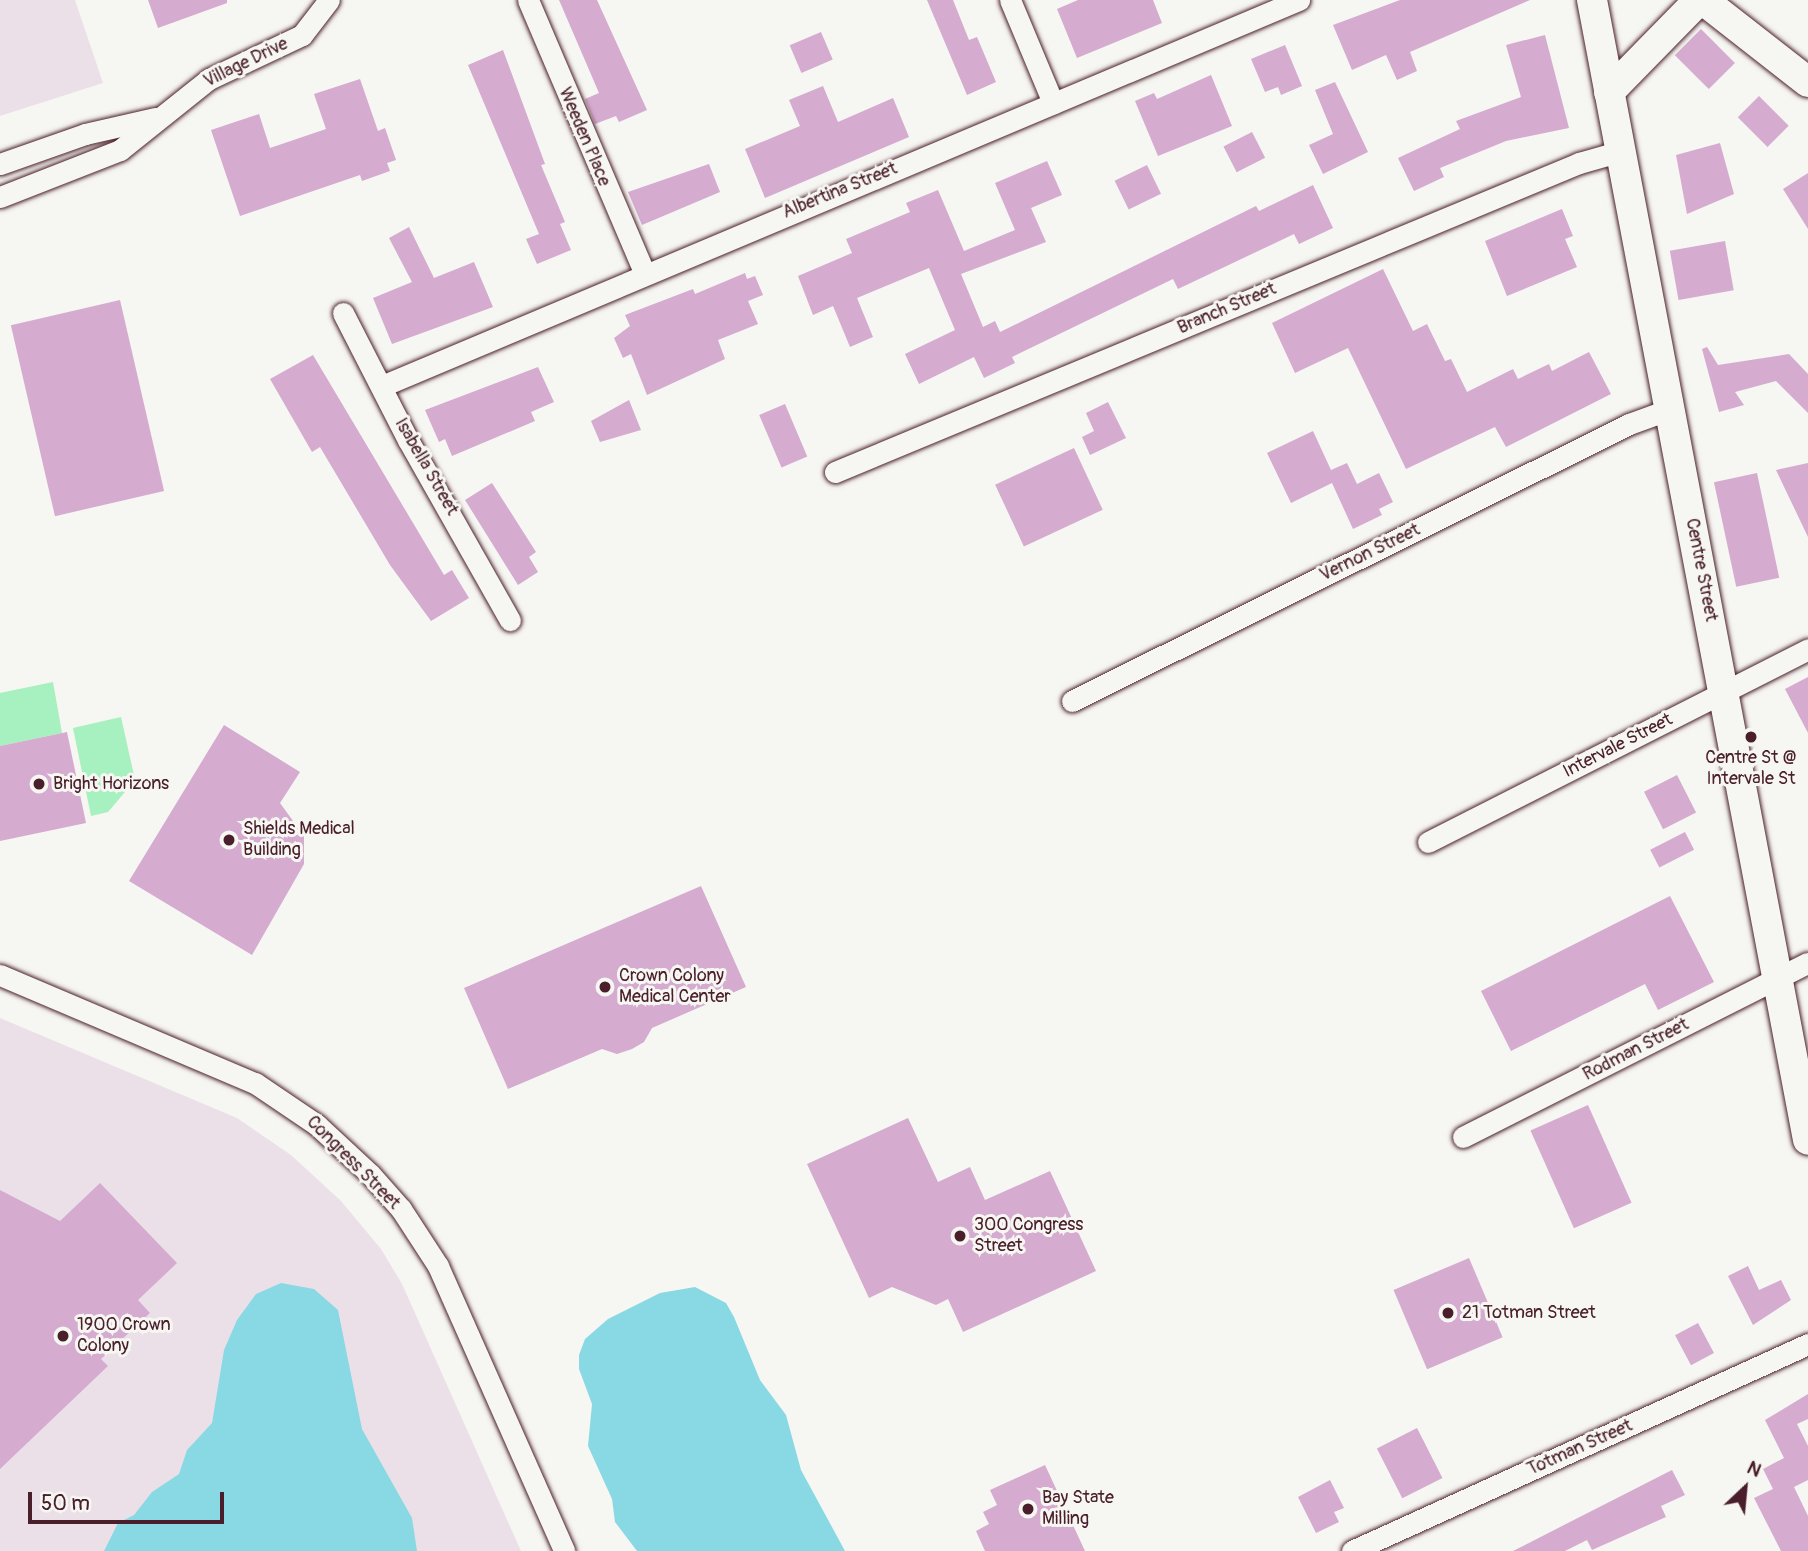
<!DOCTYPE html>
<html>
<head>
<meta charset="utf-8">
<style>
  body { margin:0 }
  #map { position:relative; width:1808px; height:1551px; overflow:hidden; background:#f6f6f2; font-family:Pangolin,sans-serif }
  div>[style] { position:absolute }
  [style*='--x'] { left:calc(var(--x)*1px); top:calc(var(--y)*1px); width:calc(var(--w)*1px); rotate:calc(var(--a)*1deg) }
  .built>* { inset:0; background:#ece0e8 }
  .green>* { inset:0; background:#a7f0bf }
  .water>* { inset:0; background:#89d9e4 }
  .building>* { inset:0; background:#d5abd0; transform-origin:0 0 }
  .roads { filter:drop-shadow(0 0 2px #4a1f2b) drop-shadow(0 0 2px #4a1f2b) }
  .street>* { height:21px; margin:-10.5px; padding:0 10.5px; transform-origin:10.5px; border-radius:10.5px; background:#f6f6f2 }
  .secondary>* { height:30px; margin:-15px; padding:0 15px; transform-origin:15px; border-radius:15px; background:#f6f6f2 }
  .dots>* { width:19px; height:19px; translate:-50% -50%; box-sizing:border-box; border:4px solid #f6f6f2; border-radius:50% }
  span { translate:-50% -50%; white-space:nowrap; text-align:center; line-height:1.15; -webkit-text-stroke:6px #f6f6f2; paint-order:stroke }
  .street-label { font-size:18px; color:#4a1f2b }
  .poi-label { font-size:18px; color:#4a1f2b }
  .left { translate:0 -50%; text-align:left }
  .north { position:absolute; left:1710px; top:1453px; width:70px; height:70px; -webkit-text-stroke:5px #f6f6f2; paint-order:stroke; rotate:26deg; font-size:19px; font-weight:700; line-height:28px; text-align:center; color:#4a1f2b }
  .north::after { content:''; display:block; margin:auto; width:24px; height:32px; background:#4a1f2b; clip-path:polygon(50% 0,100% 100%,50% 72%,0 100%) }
  .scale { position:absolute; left:28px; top:1492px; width:196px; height:32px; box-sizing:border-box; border:4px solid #4a1f2b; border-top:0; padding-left:9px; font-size:21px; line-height:24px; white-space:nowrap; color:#4a1f2b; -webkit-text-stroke:5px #f6f6f2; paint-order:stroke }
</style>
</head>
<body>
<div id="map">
  <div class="built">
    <div style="clip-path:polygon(0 0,75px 0,103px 83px,0 116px)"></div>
    <div style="clip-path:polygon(0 1018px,237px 1118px,291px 1155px,341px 1201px,381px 1249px,402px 1284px,521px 1551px,0 1551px)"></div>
  </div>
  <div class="green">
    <div style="clip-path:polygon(53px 682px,62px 733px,0 746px,0 693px)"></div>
    <div style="clip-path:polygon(121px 717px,135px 780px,108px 812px,91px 816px,73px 728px)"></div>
  </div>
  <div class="water">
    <div style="clip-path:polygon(281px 1283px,314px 1289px,338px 1310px,362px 1429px,412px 1518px,417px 1551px,104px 1551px,118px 1523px,134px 1515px,152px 1492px,179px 1474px,187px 1450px,212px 1423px,224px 1350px,237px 1320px,256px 1294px)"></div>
    <div style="clip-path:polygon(695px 1287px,726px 1303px,734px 1317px,760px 1380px,786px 1415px,801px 1470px,845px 1551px,637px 1551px,615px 1522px,612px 1499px,588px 1446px,592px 1404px,579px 1369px,579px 1355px,585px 1339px,608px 1319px,660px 1293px)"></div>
  </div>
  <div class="building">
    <div style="clip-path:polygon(148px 0,227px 0,227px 3px,158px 28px)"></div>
    <div style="clip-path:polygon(559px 0,597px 0,647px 110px,619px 122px,616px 116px,595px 124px,585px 99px,599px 93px)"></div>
    <div style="clip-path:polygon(927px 0,953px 0,969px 40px,977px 37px,996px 82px,967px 95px)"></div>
    <div style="clip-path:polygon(1078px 0,1153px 0,1162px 23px,1077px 58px,1057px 9px)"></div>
    <div style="clip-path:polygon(1400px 0,1530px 0,1410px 52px,1417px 71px,1397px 80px,1386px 55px,1352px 70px,1333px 25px)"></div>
    <div style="left:1701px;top:29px;width:48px;height:37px;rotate:45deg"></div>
    <div style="left:821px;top:32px;width:30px;height:34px;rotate:67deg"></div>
    <div style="clip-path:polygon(1545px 35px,1569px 128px,1506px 141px,1440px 168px,1444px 177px,1414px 191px,1398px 158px,1460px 129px,1456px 121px,1521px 97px,1506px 45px)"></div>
    <div style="clip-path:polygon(1285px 45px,1302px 86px,1281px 95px,1278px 87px,1265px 92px,1251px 59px)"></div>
    <div style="clip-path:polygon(503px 50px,545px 164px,541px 165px,565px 222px,560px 224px,571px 250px,537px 264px,526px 239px,539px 234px,468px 65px)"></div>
    <div style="clip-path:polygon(1211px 75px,1232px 126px,1158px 156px,1135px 101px,1154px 93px,1157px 99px)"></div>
    <div style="clip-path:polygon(360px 79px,378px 131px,385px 128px,396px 160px,387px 163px,390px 171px,362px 181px,360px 175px,240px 216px,211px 130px,259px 114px,270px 148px,326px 129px,314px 94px)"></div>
    <div style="clip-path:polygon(1335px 82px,1368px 152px,1323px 174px,1309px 145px,1333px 134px,1315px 90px)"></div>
    <div style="clip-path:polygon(823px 86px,838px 122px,893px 98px,909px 137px,765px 198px,745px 149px,800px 126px,789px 100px)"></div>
    <div style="left:1759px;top:96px;width:42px;height:30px;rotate:45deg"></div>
    <div style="left:1252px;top:132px;width:29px;height:32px;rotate:63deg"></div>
    <div style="clip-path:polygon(1720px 143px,1734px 194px,1687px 214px,1676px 155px)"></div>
    <div style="clip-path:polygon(1047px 161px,1062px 195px,1031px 208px,1046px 242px,961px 274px,983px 327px,995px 321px,1000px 332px,1256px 206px,1259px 211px,1313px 185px,1333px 228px,1299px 244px,1294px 234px,1178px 289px,1173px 279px,1012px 357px,1015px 363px,984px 378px,974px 357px,919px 384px,905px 354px,955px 330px,929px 268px,857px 298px,873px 337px,850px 347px,833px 306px,813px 315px,798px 276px,852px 253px,846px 239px,910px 212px,906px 203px,938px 190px,964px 251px,1015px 230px,995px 183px)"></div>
    <div style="clip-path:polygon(709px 164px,720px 192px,642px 225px,628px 192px)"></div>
    <div style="left:1147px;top:165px;width:32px;height:36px;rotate:64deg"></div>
    <div style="clip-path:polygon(1808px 173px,1808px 229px,1783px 189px)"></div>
    <div style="clip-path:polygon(1562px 209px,1573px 236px,1565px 239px,1577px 267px,1507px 296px,1485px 241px)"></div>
    <div style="clip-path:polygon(409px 227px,434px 278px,474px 262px,493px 307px,392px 344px,373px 298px,412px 282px,389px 238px)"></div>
    <div style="left:1725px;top:241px;width:50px;height:56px;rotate:80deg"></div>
    <div style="clip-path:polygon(1383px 269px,1413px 331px,1427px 324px,1445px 361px,1451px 359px,1467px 392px,1513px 369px,1518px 379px,1549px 364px,1552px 371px,1589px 352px,1611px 394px,1506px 447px,1495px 427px,1406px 469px,1348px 348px,1295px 373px,1272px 323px)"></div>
    <div style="clip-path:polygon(745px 273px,747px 279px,755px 276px,763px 295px,748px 301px,758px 324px,718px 340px,725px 359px,647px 395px,631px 354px,623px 358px,614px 338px,630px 326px,625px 315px,693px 289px,695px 294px)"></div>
    <div style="left:120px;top:300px;width:196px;height:112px;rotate:77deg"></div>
    <div style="clip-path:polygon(1707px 347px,1718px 365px,1789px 354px,1808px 374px,1808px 413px,1776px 381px,1735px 392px,1744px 405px,1719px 412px,1702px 349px)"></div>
    <div style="clip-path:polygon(313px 355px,444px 575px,452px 570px,469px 598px,431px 621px,390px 565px,320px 447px,312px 452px,270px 379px)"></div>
    <div style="clip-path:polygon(538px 367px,554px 402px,531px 412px,535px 421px,452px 456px,445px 439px,439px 442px,425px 410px)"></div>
    <div style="clip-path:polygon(629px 400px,641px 430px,600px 442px,591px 421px)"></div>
    <div style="clip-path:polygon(1108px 402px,1126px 438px,1090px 455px,1082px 437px,1094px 431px,1086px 413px)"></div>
    <div style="left:785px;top:404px;width:57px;height:28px;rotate:67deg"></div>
    <div style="clip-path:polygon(1313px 431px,1331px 470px,1347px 463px,1357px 484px,1379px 473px,1393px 502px,1379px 509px,1382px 515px,1353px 529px,1332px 483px,1291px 503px,1267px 453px)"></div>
    <div style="left:1074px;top:448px;width:68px;height:87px;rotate:65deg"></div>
    <div style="clip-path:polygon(1808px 463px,1808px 537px,1776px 470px)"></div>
    <div style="left:1757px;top:473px;width:107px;height:44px;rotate:78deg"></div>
    <div style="clip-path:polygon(492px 483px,536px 552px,529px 557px,538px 572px,518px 585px,465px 500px)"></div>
    <div style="clip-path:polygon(1808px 677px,1808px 733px,1785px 689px)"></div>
    <div style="clip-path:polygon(224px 725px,300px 772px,280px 803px,304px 836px,304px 864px,252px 955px,129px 881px)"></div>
    <div style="clip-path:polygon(67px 732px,86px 823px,0 841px,0 746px)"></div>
    <div style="left:1677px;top:775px;width:42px;height:37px;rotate:63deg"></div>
    <div style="left:1685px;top:832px;width:20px;height:39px;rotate:63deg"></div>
    <div style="clip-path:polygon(701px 886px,746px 987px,652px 1028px,644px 1042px,632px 1049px,617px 1054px,602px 1049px,508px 1089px,464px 988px)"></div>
    <div style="clip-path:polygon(1670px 896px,1714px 982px,1658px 1010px,1645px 984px,1511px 1051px,1481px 991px)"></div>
    <div style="left:1588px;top:1105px;width:107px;height:63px;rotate:66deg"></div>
    <div style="clip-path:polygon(908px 1118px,938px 1182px,970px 1167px,985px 1200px,1050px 1171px,1096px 1271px,963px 1332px,948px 1299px,936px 1305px,892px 1287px,869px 1298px,807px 1164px)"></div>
    <div style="clip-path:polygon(100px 1183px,177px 1263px,138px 1300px,150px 1313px,101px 1359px,108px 1366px,0 1469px,0 1190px,60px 1221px)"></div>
    <div style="left:1469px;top:1258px;width:86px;height:82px;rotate:67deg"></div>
    <div style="clip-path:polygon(1748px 1266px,1759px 1290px,1781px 1280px,1791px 1300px,1753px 1325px,1728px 1276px)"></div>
    <div style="left:1698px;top:1323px;width:34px;height:26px;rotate:62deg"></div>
    <div style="clip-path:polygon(1808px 1394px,1808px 1419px,1797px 1424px,1808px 1446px,1808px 1480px,1794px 1487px,1808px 1516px,1808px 1551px,1781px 1551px,1754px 1498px,1773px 1489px,1763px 1469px,1784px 1458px,1765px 1420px)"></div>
    <div style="left:1417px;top:1428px;width:56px;height:45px;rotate:63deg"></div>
    <div style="clip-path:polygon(1045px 1465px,1085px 1551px,985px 1551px,976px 1531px,989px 1524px,983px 1512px,997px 1505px,990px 1490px)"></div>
    <div style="clip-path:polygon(1672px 1470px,1685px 1495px,1661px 1506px,1666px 1517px,1592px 1550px,1587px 1540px,1565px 1551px,1513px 1551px)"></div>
    <div style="clip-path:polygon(1330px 1480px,1344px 1508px,1334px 1512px,1339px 1522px,1316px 1533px,1298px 1497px)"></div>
  </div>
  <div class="roads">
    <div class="street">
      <div style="--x:528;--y:0;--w:296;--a:66.9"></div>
      <div style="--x:1010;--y:0;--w:112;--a:67.3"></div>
      <div style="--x:0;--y:164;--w:90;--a:-19.4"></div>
      <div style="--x:85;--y:134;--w:72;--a:-12.9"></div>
      <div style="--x:0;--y:197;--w:129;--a:-21.4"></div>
      <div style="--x:120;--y:150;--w:114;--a:-38.6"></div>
      <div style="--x:209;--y:79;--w:103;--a:-25.3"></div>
      <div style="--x:302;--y:35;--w:44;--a:-52.4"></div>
      <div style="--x:343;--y:313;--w:143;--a:62.9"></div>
      <div style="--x:408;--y:440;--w:207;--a:60.5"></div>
      <div style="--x:382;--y:386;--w:995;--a:-22.83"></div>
      <div style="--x:835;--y:472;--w:806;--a:-22.55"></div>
      <div style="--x:1579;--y:163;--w:44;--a:-15.9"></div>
      <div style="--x:1072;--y:701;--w:622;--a:-26.44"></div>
      <div style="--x:1629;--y:424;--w:44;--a:-20.1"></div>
      <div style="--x:1428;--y:842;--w:426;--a:-26.9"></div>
      <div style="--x:0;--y:975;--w:277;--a:23"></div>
      <div style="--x:255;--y:1083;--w:75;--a:34.1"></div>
      <div style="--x:317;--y:1125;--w:72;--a:42.8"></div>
      <div style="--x:370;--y:1174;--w:47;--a:48.5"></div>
      <div style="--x:401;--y:1209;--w:68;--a:57"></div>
      <div style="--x:438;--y:1266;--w:312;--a:66.1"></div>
      <div style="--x:1463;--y:1137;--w:386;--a:-26.8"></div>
      <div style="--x:1352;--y:1551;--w:501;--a:-24.42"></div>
    </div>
    <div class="secondary">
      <div style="--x:1592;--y:0;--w:1160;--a:79.27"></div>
      <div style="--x:1703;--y:0;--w:133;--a:38"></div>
      <div style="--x:1609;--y:92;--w:129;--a:-45.6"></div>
    </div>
  </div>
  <div class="dots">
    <div style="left:1751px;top:737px;background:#4a1f2b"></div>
    <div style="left:39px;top:784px;background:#4a1f2b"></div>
    <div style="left:229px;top:840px;background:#4a1f2b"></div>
    <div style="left:605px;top:987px;background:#4a1f2b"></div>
    <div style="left:960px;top:1236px;background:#4a1f2b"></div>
    <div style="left:1448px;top:1313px;background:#4a1f2b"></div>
    <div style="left:63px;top:1336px;background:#4a1f2b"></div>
    <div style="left:1028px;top:1509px;background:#4a1f2b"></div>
  </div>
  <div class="street-label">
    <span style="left:246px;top:63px;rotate:-26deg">Village Drive</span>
    <span style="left:584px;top:137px;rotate:67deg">Weeden Place</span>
    <span style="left:840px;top:191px;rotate:-22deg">Albertina Street</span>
    <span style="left:1227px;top:309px;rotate:-23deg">Branch Street</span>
    <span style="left:426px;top:467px;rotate:60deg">Isabella Street</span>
    <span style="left:1370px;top:553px;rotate:-26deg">Vernon Street</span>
    <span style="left:1701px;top:570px;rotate:79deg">Centre Street</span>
    <span style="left:1618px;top:746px;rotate:-27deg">Intervale Street</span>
    <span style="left:1636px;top:1050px;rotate:-27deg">Rodman Street</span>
    <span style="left:353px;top:1163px;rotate:45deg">Congress Street</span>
    <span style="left:1580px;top:1448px;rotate:-24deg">Totman Street</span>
  </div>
  <div class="poi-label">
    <span style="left:1751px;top:769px">Centre St @<br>Intervale St</span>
    <span class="left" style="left:53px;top:784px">Bright Horizons</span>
    <span class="left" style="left:243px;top:840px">Shields Medical<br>Building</span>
    <span class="left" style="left:619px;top:987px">Crown Colony<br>Medical Center</span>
    <span class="left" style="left:974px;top:1236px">300 Congress<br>Street</span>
    <span class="left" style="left:1462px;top:1313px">21 Totman Street</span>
    <span class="left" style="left:77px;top:1336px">1900 Crown<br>Colony</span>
    <span class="left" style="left:1042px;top:1509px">Bay State<br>Milling</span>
  </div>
  <div class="north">N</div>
  <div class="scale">50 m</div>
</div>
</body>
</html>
